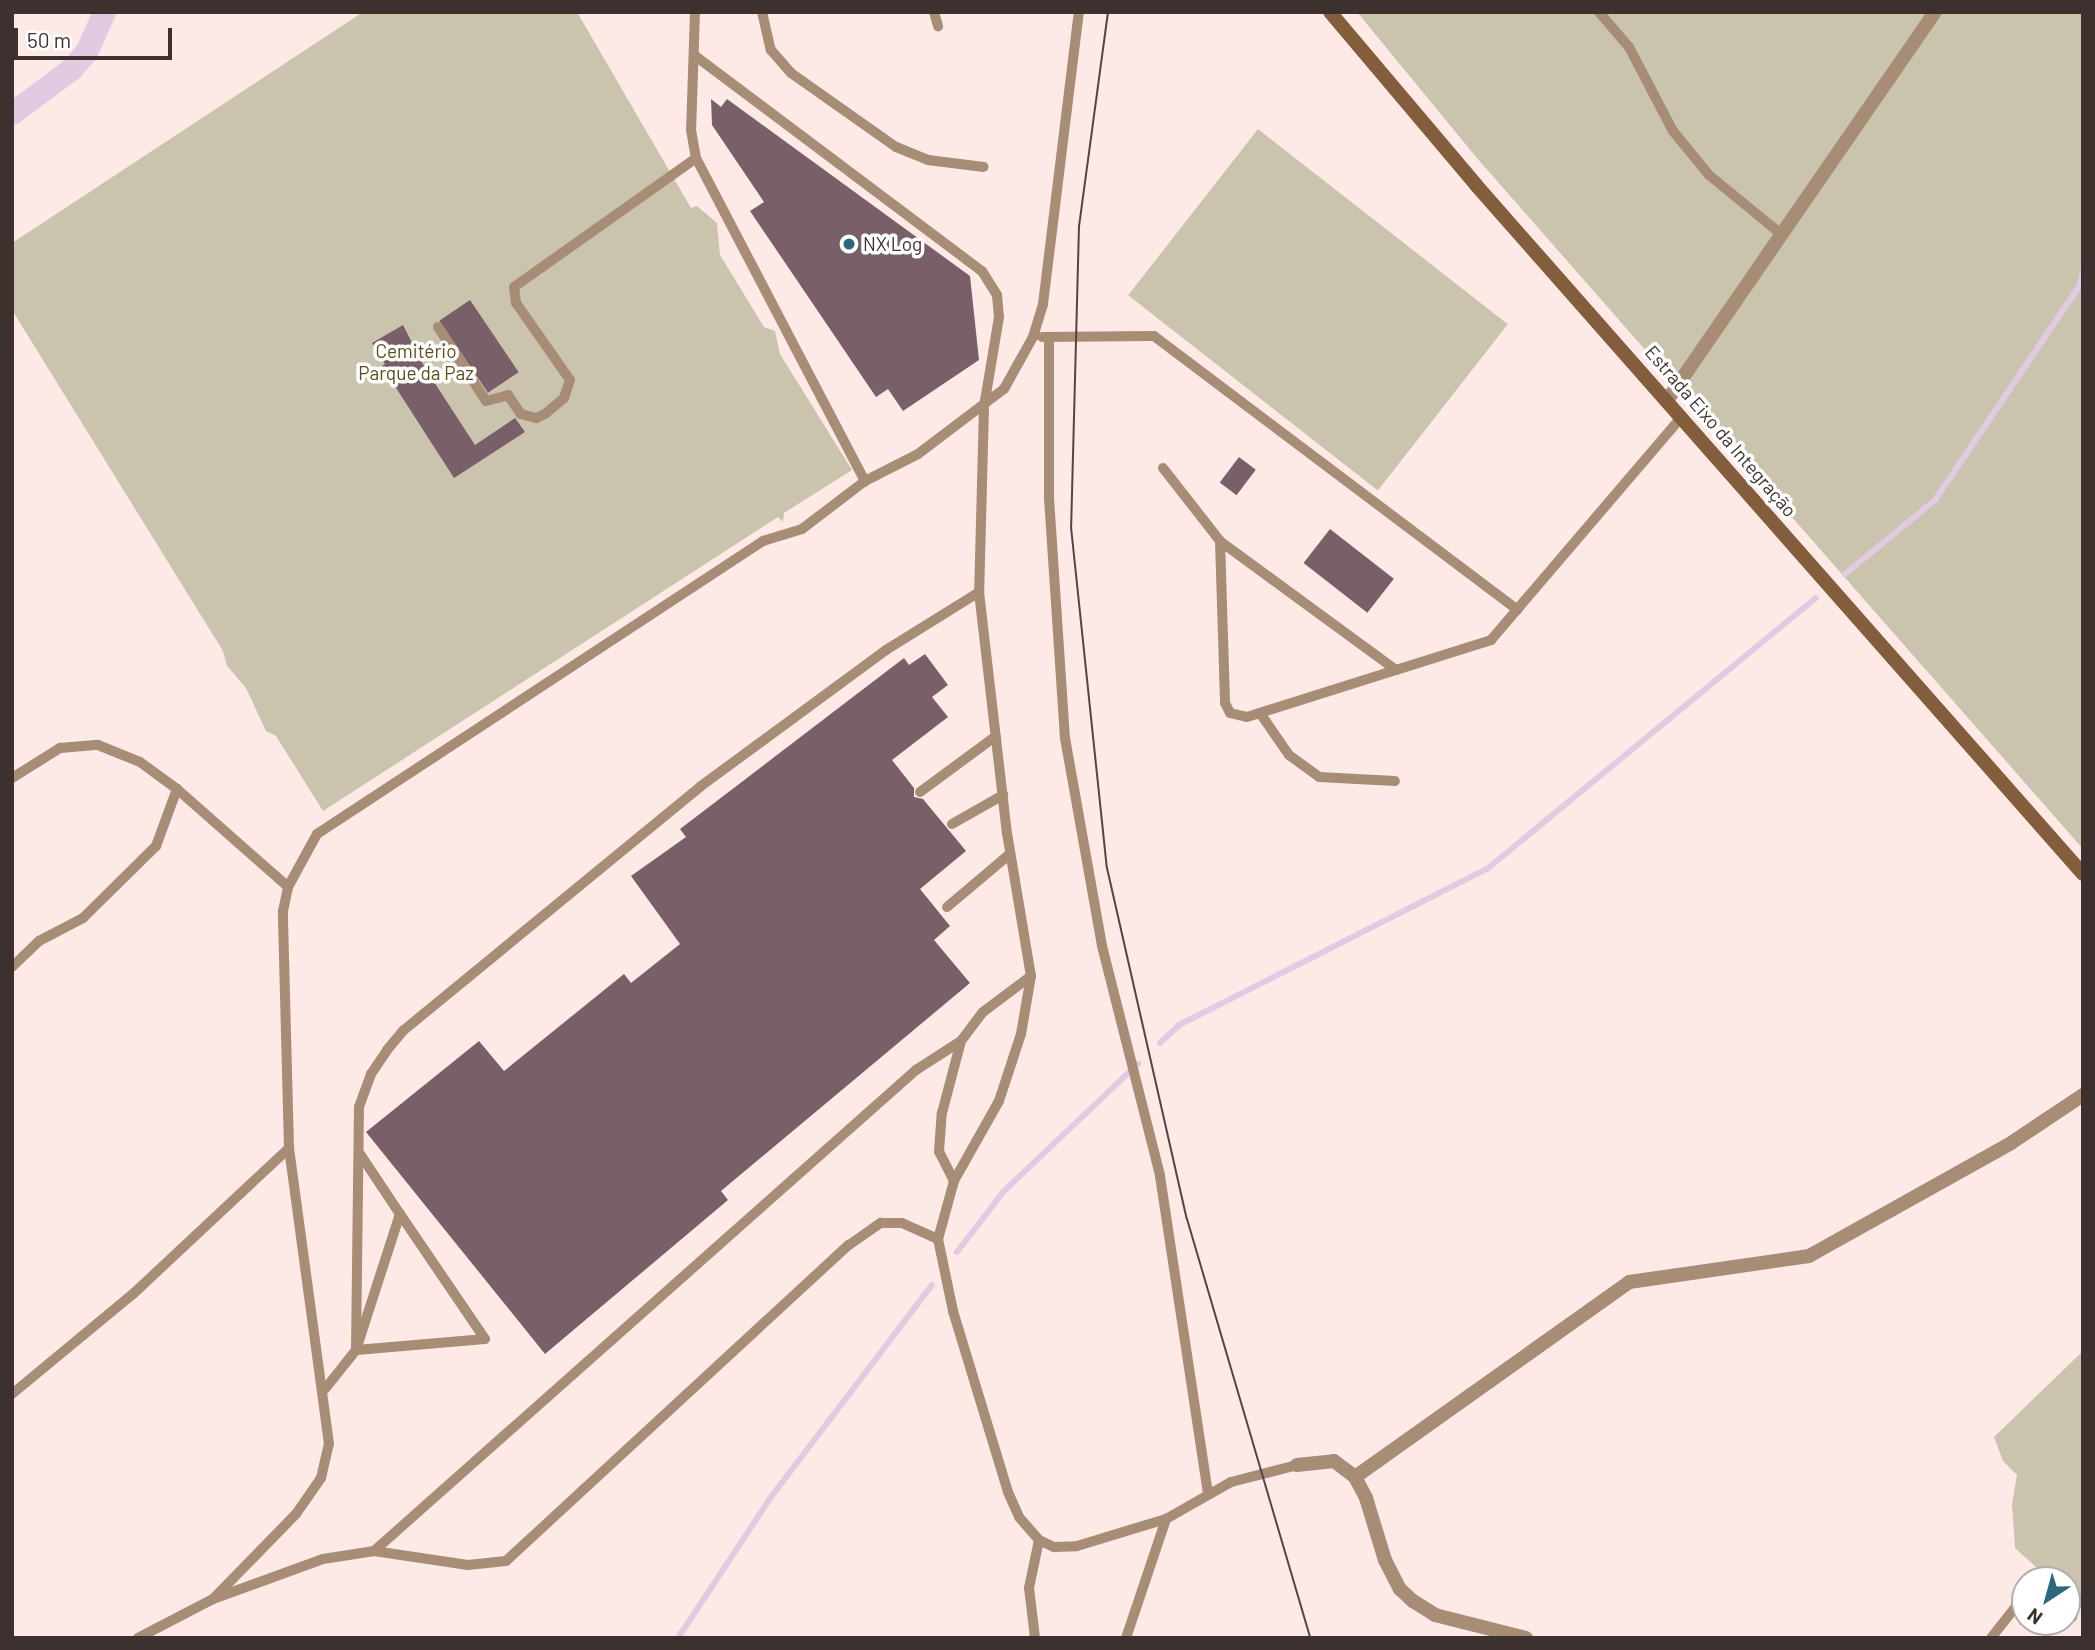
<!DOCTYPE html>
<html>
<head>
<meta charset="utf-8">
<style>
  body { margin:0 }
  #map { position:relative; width:2095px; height:1650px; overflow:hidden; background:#fdeae7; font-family:Barlow,sans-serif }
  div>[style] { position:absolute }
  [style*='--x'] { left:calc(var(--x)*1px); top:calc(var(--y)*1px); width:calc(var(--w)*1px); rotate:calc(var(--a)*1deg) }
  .green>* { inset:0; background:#cac4af; transform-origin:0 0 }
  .stream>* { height:6px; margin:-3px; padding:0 3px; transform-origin:3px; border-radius:3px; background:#e1cae2 }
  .canal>* { height:23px; margin:-11.5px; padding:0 11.5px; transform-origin:11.5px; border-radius:11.5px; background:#e1cae2 }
  .building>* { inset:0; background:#796068; transform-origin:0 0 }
  .lane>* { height:10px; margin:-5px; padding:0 5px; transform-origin:5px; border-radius:5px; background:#a78c76 }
  .street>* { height:14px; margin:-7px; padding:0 7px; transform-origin:7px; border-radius:7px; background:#a78c76 }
  .secondary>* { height:14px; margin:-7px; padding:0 7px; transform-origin:7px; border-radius:7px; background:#835d3c }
  .tram>* { height:2px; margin:-1px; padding:0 1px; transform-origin:1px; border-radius:1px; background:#524543 }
  .dots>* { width:19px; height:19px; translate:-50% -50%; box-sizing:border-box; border:4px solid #fff; border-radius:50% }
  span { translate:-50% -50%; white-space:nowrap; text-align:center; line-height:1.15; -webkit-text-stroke:7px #fff; paint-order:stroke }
  .poi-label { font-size:19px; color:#3d312f }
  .left { translate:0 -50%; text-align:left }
  .park-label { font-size:19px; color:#5c4e1c }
  .street-label { font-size:19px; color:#3d312f }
  .frame { position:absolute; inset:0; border:14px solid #3d312f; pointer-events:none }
  .north { position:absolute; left:2011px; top:1566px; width:70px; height:70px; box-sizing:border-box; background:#fff; border:2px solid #b1adac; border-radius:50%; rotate:216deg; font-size:19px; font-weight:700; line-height:28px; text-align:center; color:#3d312f }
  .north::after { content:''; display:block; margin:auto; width:24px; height:32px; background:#2c677f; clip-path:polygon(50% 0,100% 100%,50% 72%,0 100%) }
  .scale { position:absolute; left:14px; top:28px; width:158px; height:32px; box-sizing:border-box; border:4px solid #3d312f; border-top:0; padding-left:9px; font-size:21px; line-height:24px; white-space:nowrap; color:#3d312f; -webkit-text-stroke:5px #fff; paint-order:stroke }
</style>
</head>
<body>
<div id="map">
  <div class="green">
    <div style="clip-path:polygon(363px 12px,577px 12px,691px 208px,697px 206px,717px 223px,720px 255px,764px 327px,775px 331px,780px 354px,852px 470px,784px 513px,783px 522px,778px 517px,323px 811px,276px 736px,266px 731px,246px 688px,227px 666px,223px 651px,12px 310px,12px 243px)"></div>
    <div style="clip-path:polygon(1357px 12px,2083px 12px,2083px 849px,1476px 157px)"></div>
    <div style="left:1258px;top:129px;width:317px;height:211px;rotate:38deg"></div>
    <div style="clip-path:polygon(2083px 1351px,2083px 1610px,2067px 1596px,2067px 1580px,2050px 1580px,2015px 1548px,2012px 1504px,2017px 1475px,2003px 1461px,1994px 1437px)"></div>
  </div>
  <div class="stream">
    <div style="--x:1845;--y:574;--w:117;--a:-39.4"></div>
    <div style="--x:1935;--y:500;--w:259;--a:-56"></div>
    <div style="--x:2080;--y:285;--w:14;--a:-78"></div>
    <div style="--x:1160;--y:1043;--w:26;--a:-43"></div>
    <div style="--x:1179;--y:1025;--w:345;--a:-26.9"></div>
    <div style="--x:1487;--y:869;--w:426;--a:-39.5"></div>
    <div style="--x:957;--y:1252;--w:77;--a:-52.4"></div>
    <div style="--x:1004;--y:1191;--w:185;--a:-43.5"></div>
    <div style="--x:678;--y:1638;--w:169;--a:-56.6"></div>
    <div style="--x:771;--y:1497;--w:266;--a:-52.8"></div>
  </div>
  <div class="canal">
    <div style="--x:12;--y:113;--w:74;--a:-36.7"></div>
    <div style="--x:71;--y:69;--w:23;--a:-49"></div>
    <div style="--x:86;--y:52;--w:44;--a:-65.8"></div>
  </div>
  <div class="building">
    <div style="clip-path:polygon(711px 99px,721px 107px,727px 99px,970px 276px,979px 360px,903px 411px,888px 389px,876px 397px,750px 211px,764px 202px,712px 125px)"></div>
    <div style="left:470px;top:300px;width:87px;height:37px;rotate:56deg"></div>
    <div style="clip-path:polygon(403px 325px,425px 368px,475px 445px,515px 418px,525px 432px,454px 478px,382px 366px,385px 364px,372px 343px)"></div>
    <div style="left:1239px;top:457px;width:21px;height:32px;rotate:37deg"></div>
    <div style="left:1330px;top:529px;width:81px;height:43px;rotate:38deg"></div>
    <div style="clip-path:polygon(925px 654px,948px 685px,932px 697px,948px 717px,892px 760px,914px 788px,914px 797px,923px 799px,966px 851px,920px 889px,950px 926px,934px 940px,970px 983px,721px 1191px,728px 1200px,545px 1354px,366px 1132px,479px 1041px,504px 1071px,624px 974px,631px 983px,680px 944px,631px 876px,686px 837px,680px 829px,904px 658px,909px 665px)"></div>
  </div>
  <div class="lane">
    <div style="--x:695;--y:12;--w:118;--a:91.9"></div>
    <div style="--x:691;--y:130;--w:28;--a:80"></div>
    <div style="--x:696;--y:158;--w:365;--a:62.4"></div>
    <div style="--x:762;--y:12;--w:39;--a:77"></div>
    <div style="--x:771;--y:50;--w:30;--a:49"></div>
    <div style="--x:791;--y:73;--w:128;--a:35.2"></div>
    <div style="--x:896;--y:147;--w:35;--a:22"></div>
    <div style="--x:928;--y:160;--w:56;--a:7.1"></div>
    <div style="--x:934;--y:12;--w:15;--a:74"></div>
    <div style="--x:1599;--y:12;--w:46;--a:49.4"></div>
    <div style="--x:1629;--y:47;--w:95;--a:62.4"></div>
    <div style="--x:1673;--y:131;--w:57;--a:50.7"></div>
    <div style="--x:1709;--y:175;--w:93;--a:39.3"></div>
    <div style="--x:694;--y:55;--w:360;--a:36.9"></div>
    <div style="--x:982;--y:271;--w:28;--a:58"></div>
    <div style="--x:997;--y:295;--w:22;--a:85"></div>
    <div style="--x:999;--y:317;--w:91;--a:99.5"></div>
    <div style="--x:984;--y:407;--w:185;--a:91.5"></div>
    <div style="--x:979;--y:592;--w:243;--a:83.4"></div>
    <div style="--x:1007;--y:833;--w:145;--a:80.5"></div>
    <div style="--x:1031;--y:976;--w:59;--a:99.8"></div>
    <div style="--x:1021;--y:1034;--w:71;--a:108.2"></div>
    <div style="--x:999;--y:1101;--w:92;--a:119.4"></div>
    <div style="--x:954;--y:1181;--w:60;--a:105.4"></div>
    <div style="--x:938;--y:1239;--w:74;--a:78.2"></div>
    <div style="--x:953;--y:1311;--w:189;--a:73.1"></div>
    <div style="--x:1008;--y:1492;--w:27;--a:66"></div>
    <div style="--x:1019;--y:1517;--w:30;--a:49"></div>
    <div style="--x:1039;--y:1540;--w:17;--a:25"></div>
    <div style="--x:1054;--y:1547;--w:23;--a:-2"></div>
    <div style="--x:1077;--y:1546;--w:93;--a:-16.9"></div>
    <div style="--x:1166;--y:1519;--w:75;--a:-29.6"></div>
    <div style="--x:1231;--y:1482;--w:68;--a:-14.4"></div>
    <div style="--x:438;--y:327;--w:88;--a:57"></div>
    <div style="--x:486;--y:401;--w:23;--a:-15"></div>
    <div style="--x:508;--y:395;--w:23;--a:56"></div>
    <div style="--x:521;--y:414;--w:16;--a:15"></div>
    <div style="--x:536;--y:418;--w:10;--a:-24"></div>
    <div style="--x:545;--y:414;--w:25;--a:-40"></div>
    <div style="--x:564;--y:398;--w:19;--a:-72"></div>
    <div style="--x:570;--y:380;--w:94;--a:-125"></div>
    <div style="--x:516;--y:303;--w:16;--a:-97"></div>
    <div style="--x:514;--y:287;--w:223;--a:-35.3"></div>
    <div style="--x:1042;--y:337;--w:112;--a:-0.5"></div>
    <div style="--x:1154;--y:336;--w:455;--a:37"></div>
    <div style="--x:1049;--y:337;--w:161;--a:90"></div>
    <div style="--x:1049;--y:498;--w:241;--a:86.2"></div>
    <div style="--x:1065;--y:738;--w:211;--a:79.9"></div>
    <div style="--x:1102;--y:946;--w:237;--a:75.8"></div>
    <div style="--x:1160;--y:1176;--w:320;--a:81.4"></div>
    <div style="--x:1163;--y:468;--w:93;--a:52"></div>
    <div style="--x:1396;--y:670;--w:218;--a:-143.8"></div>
    <div style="--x:1220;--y:541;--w:162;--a:88.2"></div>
    <div style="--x:1225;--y:703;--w:11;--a:63"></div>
    <div style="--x:1230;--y:713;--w:17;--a:13"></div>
    <div style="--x:1247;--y:717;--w:156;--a:-17.5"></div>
    <div style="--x:1396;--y:670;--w:100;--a:-17.5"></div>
    <div style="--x:1491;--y:640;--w:294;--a:-49.5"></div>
    <div style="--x:1260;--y:713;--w:51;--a:55.4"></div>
    <div style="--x:1289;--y:755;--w:37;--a:36"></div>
    <div style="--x:1319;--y:777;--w:76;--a:3"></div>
    <div style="--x:12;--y:778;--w:57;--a:-32"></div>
    <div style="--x:60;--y:748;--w:38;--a:-5"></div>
    <div style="--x:98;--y:745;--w:45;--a:22"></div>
    <div style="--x:140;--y:762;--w:46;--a:36.1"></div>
    <div style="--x:177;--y:789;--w:148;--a:41.4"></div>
    <div style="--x:920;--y:792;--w:94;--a:-36.4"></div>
    <div style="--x:952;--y:824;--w:59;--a:-29.6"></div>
    <div style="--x:947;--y:907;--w:82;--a:-40.1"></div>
    <div style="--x:12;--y:967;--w:37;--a:-44"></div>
    <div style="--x:39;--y:941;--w:50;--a:-27.6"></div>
    <div style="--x:83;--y:918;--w:103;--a:-44.6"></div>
    <div style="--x:156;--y:846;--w:61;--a:-69.8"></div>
    <div style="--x:360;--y:1154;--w:72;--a:56.3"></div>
    <div style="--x:400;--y:1214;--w:151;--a:55.8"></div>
    <div style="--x:485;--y:1339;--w:129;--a:175.1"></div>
    <div style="--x:356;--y:1350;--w:143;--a:-72.1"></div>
    <div style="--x:954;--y:1181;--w:33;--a:-117"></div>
    <div style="--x:939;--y:1152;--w:39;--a:-86"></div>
    <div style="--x:942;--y:1113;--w:74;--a:-75.2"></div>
    <div style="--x:961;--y:1041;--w:36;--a:-53"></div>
    <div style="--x:983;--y:1012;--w:60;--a:-36.9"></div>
    <div style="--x:325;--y:1389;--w:50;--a:-51.5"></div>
    <div style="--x:356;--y:1350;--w:243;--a:-89.3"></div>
    <div style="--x:359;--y:1107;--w:35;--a:-70"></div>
    <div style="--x:371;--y:1074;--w:29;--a:-56"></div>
    <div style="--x:387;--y:1050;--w:26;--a:-50"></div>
    <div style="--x:404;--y:1030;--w:384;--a:-39.4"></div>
    <div style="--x:701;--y:786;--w:230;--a:-36.3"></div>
    <div style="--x:886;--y:650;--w:110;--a:-31.9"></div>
    <div style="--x:12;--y:1394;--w:157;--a:-39.6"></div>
    <div style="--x:133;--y:1294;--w:214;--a:-43.1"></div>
    <div style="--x:374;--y:1551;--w:725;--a:-41.59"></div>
    <div style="--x:916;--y:1070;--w:54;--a:-32.8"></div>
    <div style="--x:213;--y:1599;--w:119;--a:-45.7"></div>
    <div style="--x:296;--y:1514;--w:44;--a:-55.2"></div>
    <div style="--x:321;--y:1478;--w:35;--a:-77"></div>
    <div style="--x:329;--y:1444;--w:299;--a:-97.7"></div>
    <div style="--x:289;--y:1148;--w:237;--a:-91.5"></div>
    <div style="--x:283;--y:911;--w:25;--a:-78"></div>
    <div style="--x:288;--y:887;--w:60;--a:-61.3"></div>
    <div style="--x:317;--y:834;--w:534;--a:-33.3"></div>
    <div style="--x:763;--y:541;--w:41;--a:-17.1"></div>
    <div style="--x:802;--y:529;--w:79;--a:-37.3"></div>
    <div style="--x:865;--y:481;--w:59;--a:-27"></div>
    <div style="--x:918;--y:454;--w:108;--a:-37.1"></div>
    <div style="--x:1004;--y:389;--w:60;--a:-60.9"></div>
    <div style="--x:1033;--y:337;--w:34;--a:-73"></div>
    <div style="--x:1043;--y:304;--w:294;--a:-83"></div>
    <div style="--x:2067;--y:1614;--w:6;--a:31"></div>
    <div style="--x:138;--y:1638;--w:85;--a:-27.5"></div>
    <div style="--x:213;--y:1599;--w:117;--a:-20"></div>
    <div style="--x:323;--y:1559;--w:52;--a:-8.9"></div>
    <div style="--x:374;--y:1551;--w:95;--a:8.5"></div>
    <div style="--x:468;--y:1565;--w:38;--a:-6"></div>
    <div style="--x:506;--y:1561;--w:466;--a:-42.7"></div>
    <div style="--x:849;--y:1245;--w:39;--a:-35"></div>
    <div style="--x:881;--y:1223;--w:21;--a:0"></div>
    <div style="--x:902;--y:1223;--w:39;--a:24"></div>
    <div style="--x:1035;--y:1638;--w:50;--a:-96.8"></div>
    <div style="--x:1029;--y:1588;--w:49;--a:-78.2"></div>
    <div style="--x:1126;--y:1638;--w:126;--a:-71.4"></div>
    <div style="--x:1991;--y:1638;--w:55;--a:-51.7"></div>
  </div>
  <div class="street">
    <div style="--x:1668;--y:399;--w:470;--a:-55.4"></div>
    <div style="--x:1297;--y:1465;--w:37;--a:-6"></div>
    <div style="--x:1334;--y:1461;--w:26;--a:37"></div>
    <div style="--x:1355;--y:1477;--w:24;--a:62"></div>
    <div style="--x:1366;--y:1498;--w:65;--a:73"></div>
    <div style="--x:1385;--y:1560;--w:33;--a:63"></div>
    <div style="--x:1400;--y:1589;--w:18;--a:43"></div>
    <div style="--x:1413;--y:1601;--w:26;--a:32"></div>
    <div style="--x:1435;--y:1615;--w:94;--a:14.2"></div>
    <div style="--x:1355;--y:1477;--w:336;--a:-35.4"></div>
    <div style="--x:1629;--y:1282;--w:182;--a:-8.2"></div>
    <div style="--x:1809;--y:1256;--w:231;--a:-29.2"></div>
    <div style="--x:2011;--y:1143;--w:87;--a:-33.7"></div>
  </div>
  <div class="secondary">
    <div style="--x:1330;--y:12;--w:226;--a:49.8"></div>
    <div style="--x:1476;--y:185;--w:918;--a:48.62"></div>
  </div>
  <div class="tram">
    <div style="--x:1108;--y:12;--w:216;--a:97.7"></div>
    <div style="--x:1079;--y:226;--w:301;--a:91.5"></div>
    <div style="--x:1071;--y:527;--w:343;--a:84"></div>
    <div style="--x:1107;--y:868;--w:360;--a:77.2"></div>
    <div style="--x:1187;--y:1219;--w:437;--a:73.6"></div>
  </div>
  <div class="dots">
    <div style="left:849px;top:244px;background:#2c677f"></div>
  </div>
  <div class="poi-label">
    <span class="left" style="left:863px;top:244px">NX Log</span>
  </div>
  <div class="park-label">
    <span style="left:416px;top:362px">Cemitério<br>Parque da Paz</span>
  </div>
  <div class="street-label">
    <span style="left:1721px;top:431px;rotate:49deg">Estrada Eixo da Integração</span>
  </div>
  <div class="frame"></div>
  <div class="north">N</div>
  <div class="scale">50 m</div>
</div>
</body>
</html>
